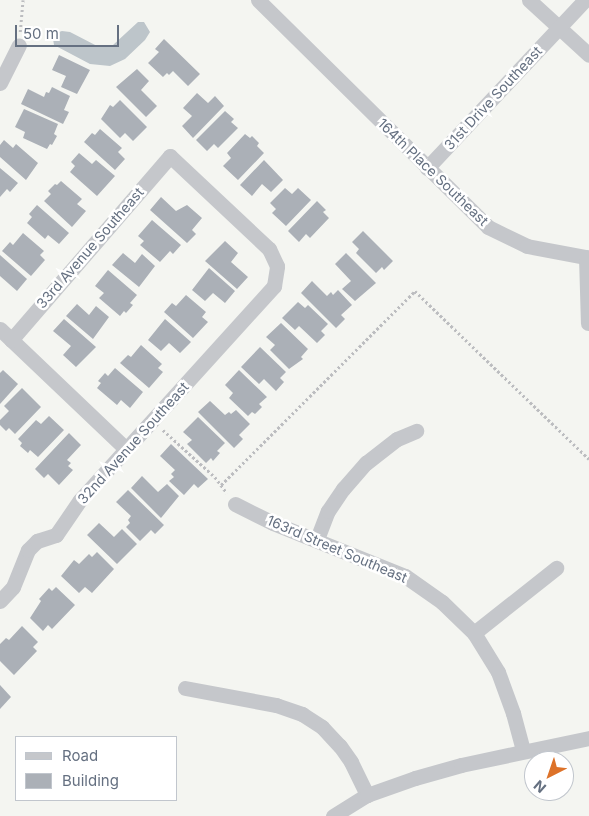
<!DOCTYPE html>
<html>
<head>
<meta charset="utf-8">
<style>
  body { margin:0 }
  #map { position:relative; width:589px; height:816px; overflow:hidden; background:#f4f5f1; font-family:Inter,sans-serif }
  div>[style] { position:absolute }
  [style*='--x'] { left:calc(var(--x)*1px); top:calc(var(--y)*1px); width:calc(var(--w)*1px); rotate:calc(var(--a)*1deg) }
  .water>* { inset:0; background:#bdc5ca }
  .building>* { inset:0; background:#abb0b7 }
  .path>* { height:2.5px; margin-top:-1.25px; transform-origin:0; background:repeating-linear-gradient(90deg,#bcbdc0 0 2.5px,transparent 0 5px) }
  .minor>* { height:15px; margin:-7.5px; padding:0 7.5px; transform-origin:7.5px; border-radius:7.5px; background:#c5c7cb }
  span { translate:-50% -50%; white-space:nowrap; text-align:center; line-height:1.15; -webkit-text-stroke:5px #fff; paint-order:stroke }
  .street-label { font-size:14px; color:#657081 }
  .legend { position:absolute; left:15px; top:736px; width:162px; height:65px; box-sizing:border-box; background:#fff; border:1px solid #c1c6cd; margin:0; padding:6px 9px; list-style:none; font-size:15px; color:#657081 }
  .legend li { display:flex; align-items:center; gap:10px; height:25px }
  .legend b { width:25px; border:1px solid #c1c6cd }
  .north { position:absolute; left:524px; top:751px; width:50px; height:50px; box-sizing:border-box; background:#fff; border:1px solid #c1c6cd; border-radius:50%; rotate:221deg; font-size:14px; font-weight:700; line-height:20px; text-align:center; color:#657081 }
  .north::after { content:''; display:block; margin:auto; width:18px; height:22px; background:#dd7229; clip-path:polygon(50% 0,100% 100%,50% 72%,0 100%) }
  .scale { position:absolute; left:15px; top:25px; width:104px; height:22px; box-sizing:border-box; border:2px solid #657081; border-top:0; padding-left:6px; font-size:15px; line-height:18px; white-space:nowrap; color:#657081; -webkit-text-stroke:4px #fff; paint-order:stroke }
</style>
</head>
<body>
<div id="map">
  <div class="water">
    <div style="clip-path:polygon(138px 22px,144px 22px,150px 32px,145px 40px,125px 59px,110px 66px,90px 64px,54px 45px,53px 39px,56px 33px,62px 31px,70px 32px,99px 47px,106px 47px,113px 45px)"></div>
  </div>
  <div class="building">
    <div style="clip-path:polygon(164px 39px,200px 74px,188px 86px,173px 71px,169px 75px,167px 73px,163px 77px,148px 63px,159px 52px,155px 49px)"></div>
    <div style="clip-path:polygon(59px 55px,90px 70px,77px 94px,61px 87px,66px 76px,52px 70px)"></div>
    <div style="clip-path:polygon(137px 69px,149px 81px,141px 90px,157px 106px,146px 117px,116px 87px)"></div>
    <div style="clip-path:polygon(52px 87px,70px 96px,64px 110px,69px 112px,63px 124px,21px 104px,28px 89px,44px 97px,46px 92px,49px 93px)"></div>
    <div style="clip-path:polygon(197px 93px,208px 103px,215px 96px,224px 106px,193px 138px,182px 126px,192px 116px,183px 108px)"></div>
    <div style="clip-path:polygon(120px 100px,147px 127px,133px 141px,125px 133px,120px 138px,101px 119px,110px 105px,113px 107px)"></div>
    <div style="clip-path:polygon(24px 109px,58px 124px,54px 134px,57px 136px,52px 145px,50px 144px,47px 149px,23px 138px,25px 132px,15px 127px)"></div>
    <div style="clip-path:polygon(225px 111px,234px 119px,231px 122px,238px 128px,218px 148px,214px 144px,207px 151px,196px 140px)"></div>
    <div style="clip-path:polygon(100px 129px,122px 148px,118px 152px,125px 159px,115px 170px,84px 142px,92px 133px,95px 135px)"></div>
    <div style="clip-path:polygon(245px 134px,250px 138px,252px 136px,259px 143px,257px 146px,264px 153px,238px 180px,223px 166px,231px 158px,227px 153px)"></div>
    <div style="clip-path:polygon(4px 140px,13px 148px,16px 144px,38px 163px,26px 180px,0 157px,0 145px)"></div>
    <div style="clip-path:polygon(79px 153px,92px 164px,96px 160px,115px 176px,97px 196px,70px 172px,75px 166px,71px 162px)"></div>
    <div style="clip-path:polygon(264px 160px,283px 180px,271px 192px,262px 184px,252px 196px,240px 185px)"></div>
    <div style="clip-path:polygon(0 168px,18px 183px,10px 192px,7px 189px,0 197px)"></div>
    <div style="clip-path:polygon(61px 181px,82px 199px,77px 204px,86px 211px,72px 227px,44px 201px,51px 194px,48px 191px,55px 184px,57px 185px)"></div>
    <div style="clip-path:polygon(285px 188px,292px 194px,298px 188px,311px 200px,286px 226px,272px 213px,276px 209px,270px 203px)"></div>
    <div style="clip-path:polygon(161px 197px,176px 211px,187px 205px,202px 218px,192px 230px,196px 234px,187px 243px,150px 210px)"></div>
    <div style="clip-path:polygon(317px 201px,326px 210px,323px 212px,329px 218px,310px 238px,306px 234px,299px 242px,288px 231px)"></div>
    <div style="clip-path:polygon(37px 205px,69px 233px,59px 244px,48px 235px,45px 239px,27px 223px,32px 217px,29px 214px)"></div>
    <div style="clip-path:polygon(152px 220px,181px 245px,173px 254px,170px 251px,160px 262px,140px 245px,144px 241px,138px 236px)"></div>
    <div style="clip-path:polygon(363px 231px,393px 261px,384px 270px,382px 267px,376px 273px,356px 253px,359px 249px,352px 242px)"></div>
    <div style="clip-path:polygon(23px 233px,44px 251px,40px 255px,45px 260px,31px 276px,2px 251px,10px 242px,13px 245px)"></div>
    <div style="clip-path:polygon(225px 241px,238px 253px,231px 262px,248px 277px,237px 289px,205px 261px)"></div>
    <div style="clip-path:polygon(123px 253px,135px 263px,142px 254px,155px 266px,139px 287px,112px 265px)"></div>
    <div style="clip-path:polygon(346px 253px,376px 283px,355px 301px,342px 289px,351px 281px,335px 264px)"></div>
    <div style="clip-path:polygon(0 255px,27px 279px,17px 291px,0 276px)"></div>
    <div style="clip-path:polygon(209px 268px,235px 291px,225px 303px,213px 293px,205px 301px,192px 290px)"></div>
    <div style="clip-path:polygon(108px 270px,137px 295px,130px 303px,133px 305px,126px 313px,124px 311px,120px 316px,99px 298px,104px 293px,95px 286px)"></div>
    <div style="clip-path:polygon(312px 281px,327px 296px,331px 292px,333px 295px,338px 290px,352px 305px,341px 315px,345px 319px,336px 328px,301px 293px)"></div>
    <div style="clip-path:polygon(186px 295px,206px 312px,202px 317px,208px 322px,193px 338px,164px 312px,172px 303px,176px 306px)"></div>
    <div style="clip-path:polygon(298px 302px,305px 308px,308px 305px,328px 324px,321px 331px,325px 335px,317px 343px,299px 326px,295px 330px,282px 318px)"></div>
    <div style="clip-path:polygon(77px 304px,89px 315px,96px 306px,109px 317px,93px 339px,66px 316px)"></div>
    <div style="clip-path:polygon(64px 319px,96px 347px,76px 367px,63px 355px,71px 346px,53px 331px)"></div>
    <div style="clip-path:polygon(165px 319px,191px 342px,180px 353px,169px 343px,161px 351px,148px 340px)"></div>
    <div style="clip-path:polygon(281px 323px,308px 349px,301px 357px,303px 359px,289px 369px,270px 350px,275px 345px,266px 337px)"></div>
    <div style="clip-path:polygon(141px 345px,162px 364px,158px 368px,163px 372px,149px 388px,120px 363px,128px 355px,131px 357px)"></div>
    <div style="clip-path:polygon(260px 347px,286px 372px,280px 378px,284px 382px,276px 391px,264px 379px,259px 384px,241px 367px)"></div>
    <div style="clip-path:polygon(115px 368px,143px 392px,130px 408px,121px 400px,117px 405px,97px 388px,101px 383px,98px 381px,105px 373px,108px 376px)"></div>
    <div style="clip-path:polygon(3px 370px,18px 384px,0 404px,0 373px)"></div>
    <div style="clip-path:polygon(239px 370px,267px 397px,259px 404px,262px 407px,255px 414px,252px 412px,248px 416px,229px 398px,233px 393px,225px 385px)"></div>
    <div style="clip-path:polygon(22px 388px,41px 407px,15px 434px,9px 428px,6px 431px,0 425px,0 420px,9px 411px,4px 406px)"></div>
    <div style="clip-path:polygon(210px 401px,225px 415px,229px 412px,231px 414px,236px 410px,250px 424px,239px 435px,243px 439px,234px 448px,198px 412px)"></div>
    <div style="clip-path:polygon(49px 416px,64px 430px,38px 457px,30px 450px,28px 453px,20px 446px,22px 443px,18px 439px,36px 420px,41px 424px)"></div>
    <div style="clip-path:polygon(198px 417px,225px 443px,217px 451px,220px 453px,213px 461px,211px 458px,206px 463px,187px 444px,192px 440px,183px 432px)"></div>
    <div style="clip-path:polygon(69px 433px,81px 445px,67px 460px,71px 463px,68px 466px,73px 470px,59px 485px,48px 474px,44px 478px,35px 469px)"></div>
    <div style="clip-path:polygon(171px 444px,208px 479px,198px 488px,194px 484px,184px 495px,169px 481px,174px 477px,171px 474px,175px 470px,160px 456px)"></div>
    <div style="clip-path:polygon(142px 476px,158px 492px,167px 484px,179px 496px,161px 518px,131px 488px)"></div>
    <div style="clip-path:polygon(128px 490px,164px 525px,155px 534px,151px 530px,140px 541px,126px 527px,130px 523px,128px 520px,131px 516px,116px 502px)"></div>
    <div style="clip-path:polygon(99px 523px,114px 537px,122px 529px,137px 544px,117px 564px,87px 535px)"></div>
    <div style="clip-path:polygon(97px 552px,114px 569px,92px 593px,85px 587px,79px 593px,61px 576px,74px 560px,79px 564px,89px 554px,92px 557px)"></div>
    <div style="clip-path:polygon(56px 587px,75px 605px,52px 629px,48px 625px,43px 631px,30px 618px,41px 601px,39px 599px,49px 588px,52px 591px)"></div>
    <div style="clip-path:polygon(22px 626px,38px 642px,33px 647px,37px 651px,14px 675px,0 661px,0 644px,6px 638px,9px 640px)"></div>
    <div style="clip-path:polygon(0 685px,11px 697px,0 709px)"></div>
  </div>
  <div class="path">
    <div style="--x:20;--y:32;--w:32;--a:-85"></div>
    <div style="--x:163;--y:430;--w:70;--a:42.1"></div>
    <div style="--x:215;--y:477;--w:20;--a:53"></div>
    <div style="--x:221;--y:485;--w:274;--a:-45"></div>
    <div style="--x:415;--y:291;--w:242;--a:44"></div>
  </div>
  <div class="minor">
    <div style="--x:258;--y:0;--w:323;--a:44.6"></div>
    <div style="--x:488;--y:227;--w:43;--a:26"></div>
    <div style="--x:527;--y:246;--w:60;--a:10.6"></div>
    <div style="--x:586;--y:257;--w:66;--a:88.3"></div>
    <div style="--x:529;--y:0;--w:81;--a:42.5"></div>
    <div style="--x:0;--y:83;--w:42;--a:-63.4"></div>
    <div style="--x:427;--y:168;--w:231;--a:-46.8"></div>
    <div style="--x:0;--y:329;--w:174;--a:43.6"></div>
    <div style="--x:235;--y:504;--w:42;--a:26.6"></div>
    <div style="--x:273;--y:523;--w:142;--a:21.9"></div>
    <div style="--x:405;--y:576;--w:45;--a:35.1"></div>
    <div style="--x:442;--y:602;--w:45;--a:44.1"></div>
    <div style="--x:474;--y:633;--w:46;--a:58.4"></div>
    <div style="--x:498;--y:672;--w:44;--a:69.9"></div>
    <div style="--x:513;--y:713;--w:39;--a:75"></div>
    <div style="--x:317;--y:539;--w:30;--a:-69"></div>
    <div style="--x:328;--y:511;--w:27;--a:-56"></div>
    <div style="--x:343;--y:489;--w:35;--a:-49"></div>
    <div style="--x:366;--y:463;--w:39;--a:-38"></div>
    <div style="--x:397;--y:439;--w:21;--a:-23"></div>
    <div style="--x:0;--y:601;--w:19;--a:-47"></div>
    <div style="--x:13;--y:587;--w:40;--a:-68"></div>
    <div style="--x:28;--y:550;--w:13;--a:-45"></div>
    <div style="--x:37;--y:541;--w:20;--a:-18"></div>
    <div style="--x:56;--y:535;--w:42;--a:-55.6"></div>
    <div style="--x:80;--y:500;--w:289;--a:-47.8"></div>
    <div style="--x:274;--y:286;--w:20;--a:-81"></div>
    <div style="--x:277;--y:266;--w:19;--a:-115"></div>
    <div style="--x:269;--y:249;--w:136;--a:-136.8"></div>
    <div style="--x:170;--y:156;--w:243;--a:130.8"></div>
    <div style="--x:474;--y:633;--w:105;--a:-38.4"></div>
    <div style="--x:185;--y:688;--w:93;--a:10.6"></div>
    <div style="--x:276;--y:705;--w:28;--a:19"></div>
    <div style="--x:302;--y:714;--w:24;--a:33"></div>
    <div style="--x:322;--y:727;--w:26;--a:47"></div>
    <div style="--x:340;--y:746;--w:19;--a:55"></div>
    <div style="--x:351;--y:762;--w:37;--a:64"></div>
    <div style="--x:333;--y:816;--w:40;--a:-32"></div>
    <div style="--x:367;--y:795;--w:51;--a:-19.5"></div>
    <div style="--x:415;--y:778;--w:48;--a:-15.8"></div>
    <div style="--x:461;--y:765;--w:131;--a:-11.9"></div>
  </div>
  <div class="street-label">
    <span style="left:493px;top:98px;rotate:-47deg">31st Drive Southeast</span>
    <span style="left:433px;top:172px;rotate:44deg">164th Place Southeast</span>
    <span style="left:90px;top:248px;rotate:-49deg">33rd Avenue Southeast</span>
    <span style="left:133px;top:443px;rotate:-48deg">32nd Avenue Southeast</span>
    <span style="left:337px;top:549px;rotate:23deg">163rd Street Southeast</span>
  </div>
  <ul class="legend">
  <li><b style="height:6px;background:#c5c7cb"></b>Road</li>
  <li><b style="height:14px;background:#abb0b7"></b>Building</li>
  </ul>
  <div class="north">N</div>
  <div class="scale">50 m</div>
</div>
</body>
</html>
